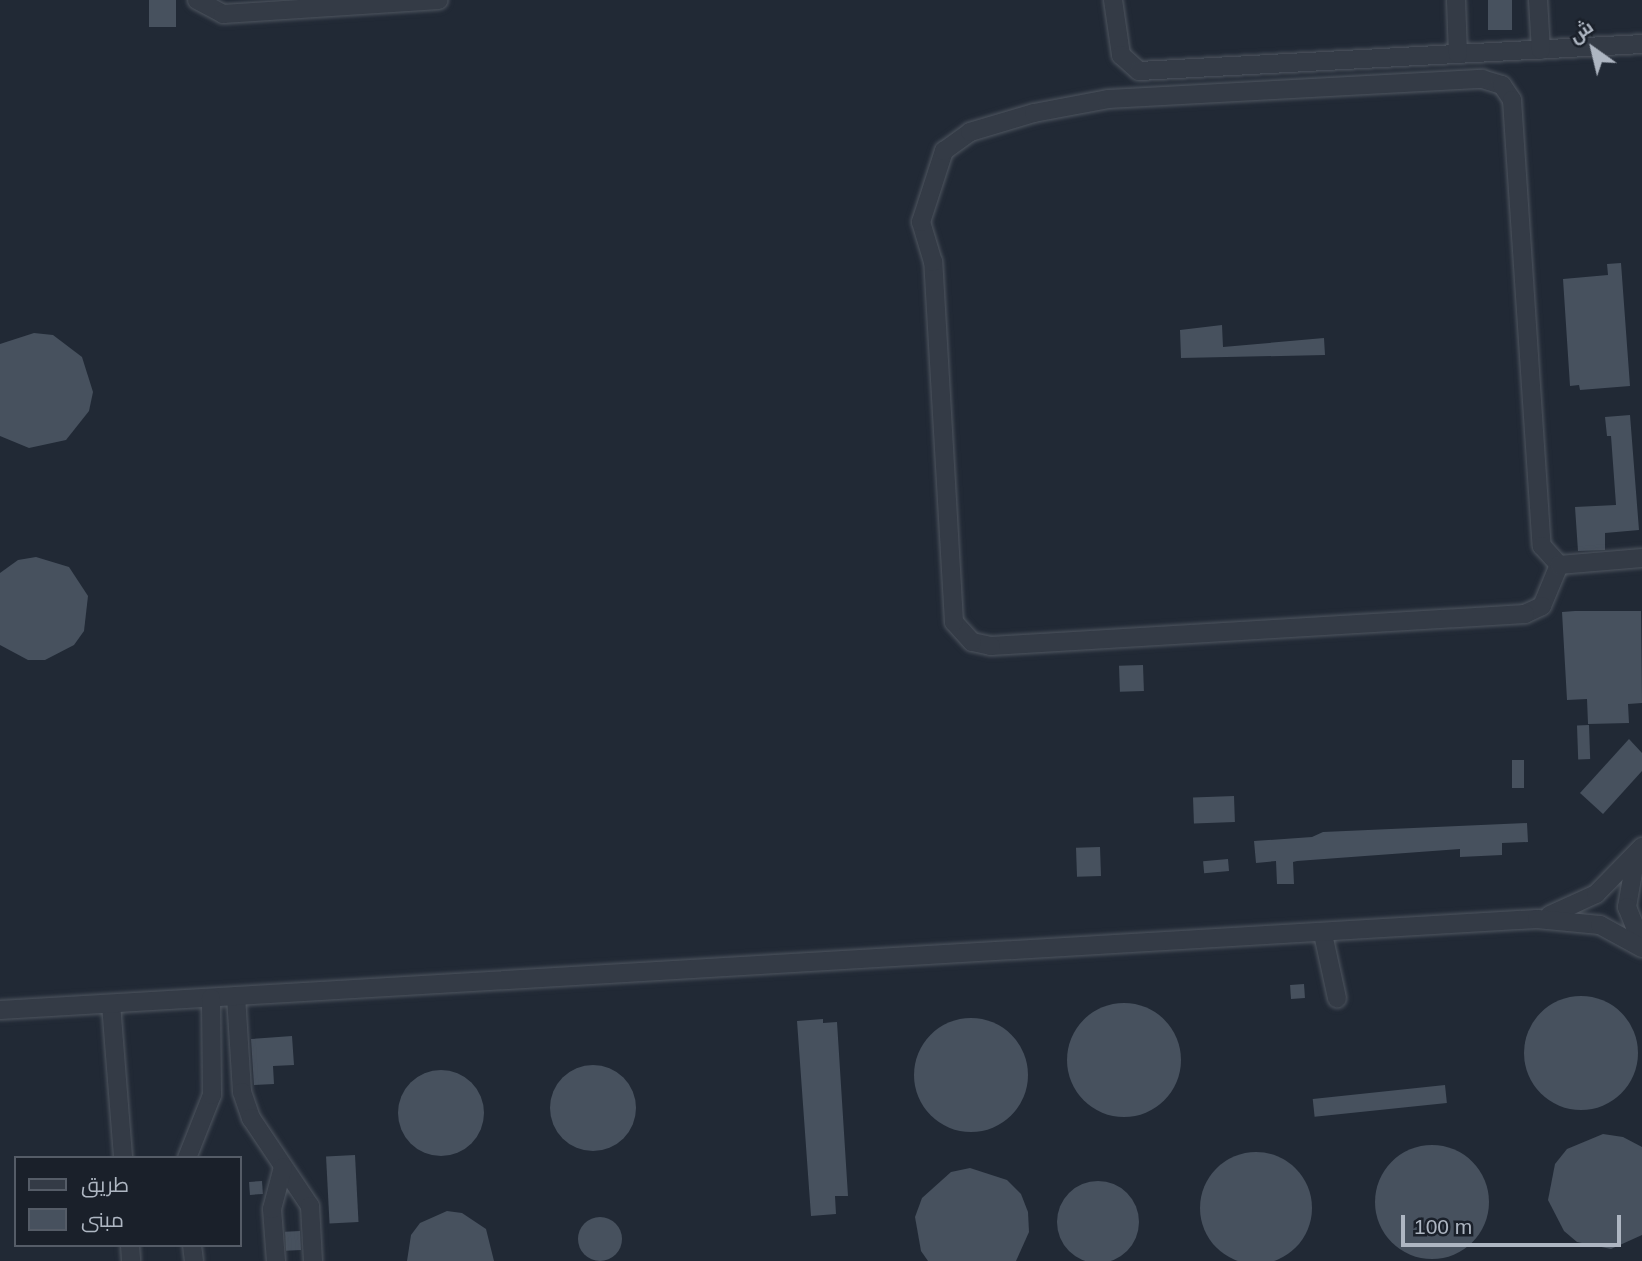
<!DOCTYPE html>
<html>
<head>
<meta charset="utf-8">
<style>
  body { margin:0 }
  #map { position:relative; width:1642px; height:1261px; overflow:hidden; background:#212935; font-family:Helvetica,Cairo,sans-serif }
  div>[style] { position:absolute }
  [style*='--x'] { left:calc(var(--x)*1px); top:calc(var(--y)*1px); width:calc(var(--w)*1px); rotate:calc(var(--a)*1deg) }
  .building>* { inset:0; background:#47515e; transform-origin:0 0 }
  .round { border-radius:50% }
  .roads { filter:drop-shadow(0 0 2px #4f5660) drop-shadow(0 0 2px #4f5660) }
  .minor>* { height:18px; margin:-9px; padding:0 9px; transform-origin:9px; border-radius:9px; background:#343b46 }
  span { translate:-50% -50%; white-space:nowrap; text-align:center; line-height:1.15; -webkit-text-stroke:7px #1a202a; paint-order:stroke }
  .legend { position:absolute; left:14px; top:1156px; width:228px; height:91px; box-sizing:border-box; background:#1a202a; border:2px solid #555c67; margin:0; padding:9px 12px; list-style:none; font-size:21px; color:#aeb6c2 }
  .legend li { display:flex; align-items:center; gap:14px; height:35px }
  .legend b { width:35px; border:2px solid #555c67 }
  .north { position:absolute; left:1558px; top:14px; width:70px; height:70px; -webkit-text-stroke:5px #1a202a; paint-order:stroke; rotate:326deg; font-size:19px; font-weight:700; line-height:28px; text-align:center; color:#aeb6c2 }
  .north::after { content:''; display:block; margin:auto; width:24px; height:32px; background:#aeb6c2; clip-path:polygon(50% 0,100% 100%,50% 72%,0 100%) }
  .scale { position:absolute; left:1401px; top:1215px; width:220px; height:32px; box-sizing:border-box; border:4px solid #aeb6c2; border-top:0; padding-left:9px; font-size:21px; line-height:24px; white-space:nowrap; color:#aeb6c2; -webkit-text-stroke:5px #1a202a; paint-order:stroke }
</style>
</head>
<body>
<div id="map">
  <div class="building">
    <div style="left:149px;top:0;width:27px;height:27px"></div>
    <div style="left:1488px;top:0;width:24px;height:30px"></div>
    <div style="clip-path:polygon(1621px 263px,1630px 386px,1580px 390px,1579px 385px,1570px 386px,1563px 279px,1608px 275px,1607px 264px)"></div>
    <div style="clip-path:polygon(1222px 325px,1223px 347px,1324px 338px,1325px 355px,1181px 358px,1180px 330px)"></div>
    <div style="clip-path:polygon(34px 333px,53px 335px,82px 357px,93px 392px,89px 411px,66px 440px,29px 448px,0 436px,0 344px)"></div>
    <div style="clip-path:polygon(1630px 415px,1639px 530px,1605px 533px,1605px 550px,1578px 551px,1575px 507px,1616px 505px,1611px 436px,1607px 436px,1605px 417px)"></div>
    <div style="clip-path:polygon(36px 557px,69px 567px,88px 596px,84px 631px,74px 645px,45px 660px,28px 660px,0 645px,0 573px,18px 560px)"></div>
    <div style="clip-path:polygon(1575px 611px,1641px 611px,1642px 703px,1628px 704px,1629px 723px,1588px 724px,1587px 699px,1567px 700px,1562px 612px)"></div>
    <div style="left:1143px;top:665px;width:26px;height:24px;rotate:88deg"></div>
    <div style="left:1589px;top:725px;width:34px;height:12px;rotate:88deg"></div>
    <div style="clip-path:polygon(1629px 739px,1642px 753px,1642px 771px,1603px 814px,1580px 793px)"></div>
    <div style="left:1512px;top:760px;width:12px;height:28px"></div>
    <div style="left:1234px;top:796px;width:26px;height:41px;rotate:88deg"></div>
    <div style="clip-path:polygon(1527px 823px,1528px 842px,1502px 843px,1502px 855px,1460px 857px,1460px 849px,1297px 861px,1293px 862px,1294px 884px,1277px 884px,1276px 861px,1256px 863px,1254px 841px,1312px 837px,1323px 832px)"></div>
    <div style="left:1100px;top:847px;width:29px;height:24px;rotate:88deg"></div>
    <div style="left:1228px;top:859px;width:12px;height:25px;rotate:85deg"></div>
    <div style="left:1304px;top:984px;width:14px;height:14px;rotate:86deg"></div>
    <div class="round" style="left:1524px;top:996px;width:114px;height:114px"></div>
    <div class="round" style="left:1067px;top:1003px;width:114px;height:114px"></div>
    <div class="round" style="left:914px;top:1018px;width:114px;height:114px"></div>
    <div style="clip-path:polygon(823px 1019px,823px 1023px,837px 1022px,848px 1196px,835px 1196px,836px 1214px,811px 1216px,797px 1021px)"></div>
    <div style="clip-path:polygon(292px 1036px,294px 1065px,273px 1066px,274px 1084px,254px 1085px,251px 1039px)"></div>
    <div class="round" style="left:550px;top:1065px;width:86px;height:86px"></div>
    <div class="round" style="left:398px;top:1070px;width:86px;height:86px"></div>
    <div style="left:1445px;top:1085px;width:18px;height:133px;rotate:84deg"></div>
    <div style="clip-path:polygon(1603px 1134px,1623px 1137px,1642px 1147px,1642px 1235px,1611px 1249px,1577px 1242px,1564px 1231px,1548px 1200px,1555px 1164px,1567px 1149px)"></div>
    <div class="round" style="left:1375px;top:1145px;width:114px;height:114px"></div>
    <div class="round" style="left:1200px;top:1152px;width:112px;height:112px"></div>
    <div style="left:355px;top:1155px;width:67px;height:29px;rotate:87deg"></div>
    <div style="clip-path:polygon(970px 1168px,1007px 1180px,1021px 1194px,1028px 1212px,1029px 1232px,1016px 1261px,928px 1261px,921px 1251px,915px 1217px,922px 1198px,951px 1172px)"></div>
    <div style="left:262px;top:1181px;width:13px;height:13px;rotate:86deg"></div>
    <div class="round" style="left:1057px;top:1181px;width:82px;height:82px"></div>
    <div style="clip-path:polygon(447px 1211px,462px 1213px,486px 1229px,494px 1261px,407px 1261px,411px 1235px,420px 1223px)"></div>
    <div class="round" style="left:578px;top:1217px;width:44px;height:44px"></div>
    <div style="left:300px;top:1231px;width:19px;height:15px;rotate:87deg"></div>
  </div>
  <div class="roads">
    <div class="minor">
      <div style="--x:197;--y:0;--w:30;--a:28"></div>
      <div style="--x:223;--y:14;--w:216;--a:-3.7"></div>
      <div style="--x:1113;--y:0;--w:56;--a:81.7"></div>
      <div style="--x:1121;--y:55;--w:24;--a:42"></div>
      <div style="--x:1139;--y:71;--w:504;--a:-3.07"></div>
      <div style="--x:1456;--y:0;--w:54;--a:87.9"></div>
      <div style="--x:1538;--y:0;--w:50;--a:86.6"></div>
      <div style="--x:1482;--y:79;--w:21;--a:17"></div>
      <div style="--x:1502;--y:85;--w:18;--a:56"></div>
      <div style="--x:1512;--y:100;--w:447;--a:86.2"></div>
      <div style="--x:1542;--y:546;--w:25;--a:48"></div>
      <div style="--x:1559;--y:565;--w:44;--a:112.5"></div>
      <div style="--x:1542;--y:606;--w:19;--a:155"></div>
      <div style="--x:1525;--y:614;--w:535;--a:176.57"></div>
      <div style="--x:991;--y:646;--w:19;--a:-168"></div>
      <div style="--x:972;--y:642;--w:27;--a:-132"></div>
      <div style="--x:954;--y:622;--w:361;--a:-93.3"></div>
      <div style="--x:933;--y:262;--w:42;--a:-106.7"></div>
      <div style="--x:921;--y:222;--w:75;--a:-72.1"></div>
      <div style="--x:944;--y:151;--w:32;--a:-36"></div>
      <div style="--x:970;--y:132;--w:67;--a:-16.5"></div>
      <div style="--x:1034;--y:113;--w:75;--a:-10.7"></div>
      <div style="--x:1108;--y:99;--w:375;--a:-3.1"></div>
      <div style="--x:1559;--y:565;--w:83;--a:-4.8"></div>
      <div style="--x:1635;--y:861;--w:47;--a:99.9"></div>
      <div style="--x:1627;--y:907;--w:40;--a:68"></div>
      <div style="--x:1550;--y:915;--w:51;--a:-24.5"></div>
      <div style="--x:1596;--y:894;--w:66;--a:-45.6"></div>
      <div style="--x:1323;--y:934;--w:66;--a:77.7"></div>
      <div style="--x:236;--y:996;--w:96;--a:86.4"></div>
      <div style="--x:242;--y:1092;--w:28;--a:71"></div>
      <div style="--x:251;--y:1118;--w:106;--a:56.2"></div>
      <div style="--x:310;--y:1206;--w:55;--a:86.9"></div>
      <div style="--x:111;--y:1004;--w:154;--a:85.5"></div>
      <div style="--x:0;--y:1010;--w:1540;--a:-3.39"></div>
      <div style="--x:1537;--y:919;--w:63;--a:5.4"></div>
      <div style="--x:1600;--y:925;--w:48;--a:28.7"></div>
      <div style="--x:187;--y:1158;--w:68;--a:-68.4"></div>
      <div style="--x:212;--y:1095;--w:97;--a:-90.6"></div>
      <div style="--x:130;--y:1245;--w:16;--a:86"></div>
      <div style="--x:192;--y:1245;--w:16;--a:83"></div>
      <div style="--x:276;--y:1261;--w:52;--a:-94.4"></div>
      <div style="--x:272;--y:1209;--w:43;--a:-75.3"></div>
    </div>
  </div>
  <ul class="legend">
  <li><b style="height:9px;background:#343b46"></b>طريق</li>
  <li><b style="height:19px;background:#47515e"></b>مبنى</li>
  </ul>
  <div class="north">ش</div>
  <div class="scale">100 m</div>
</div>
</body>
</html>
